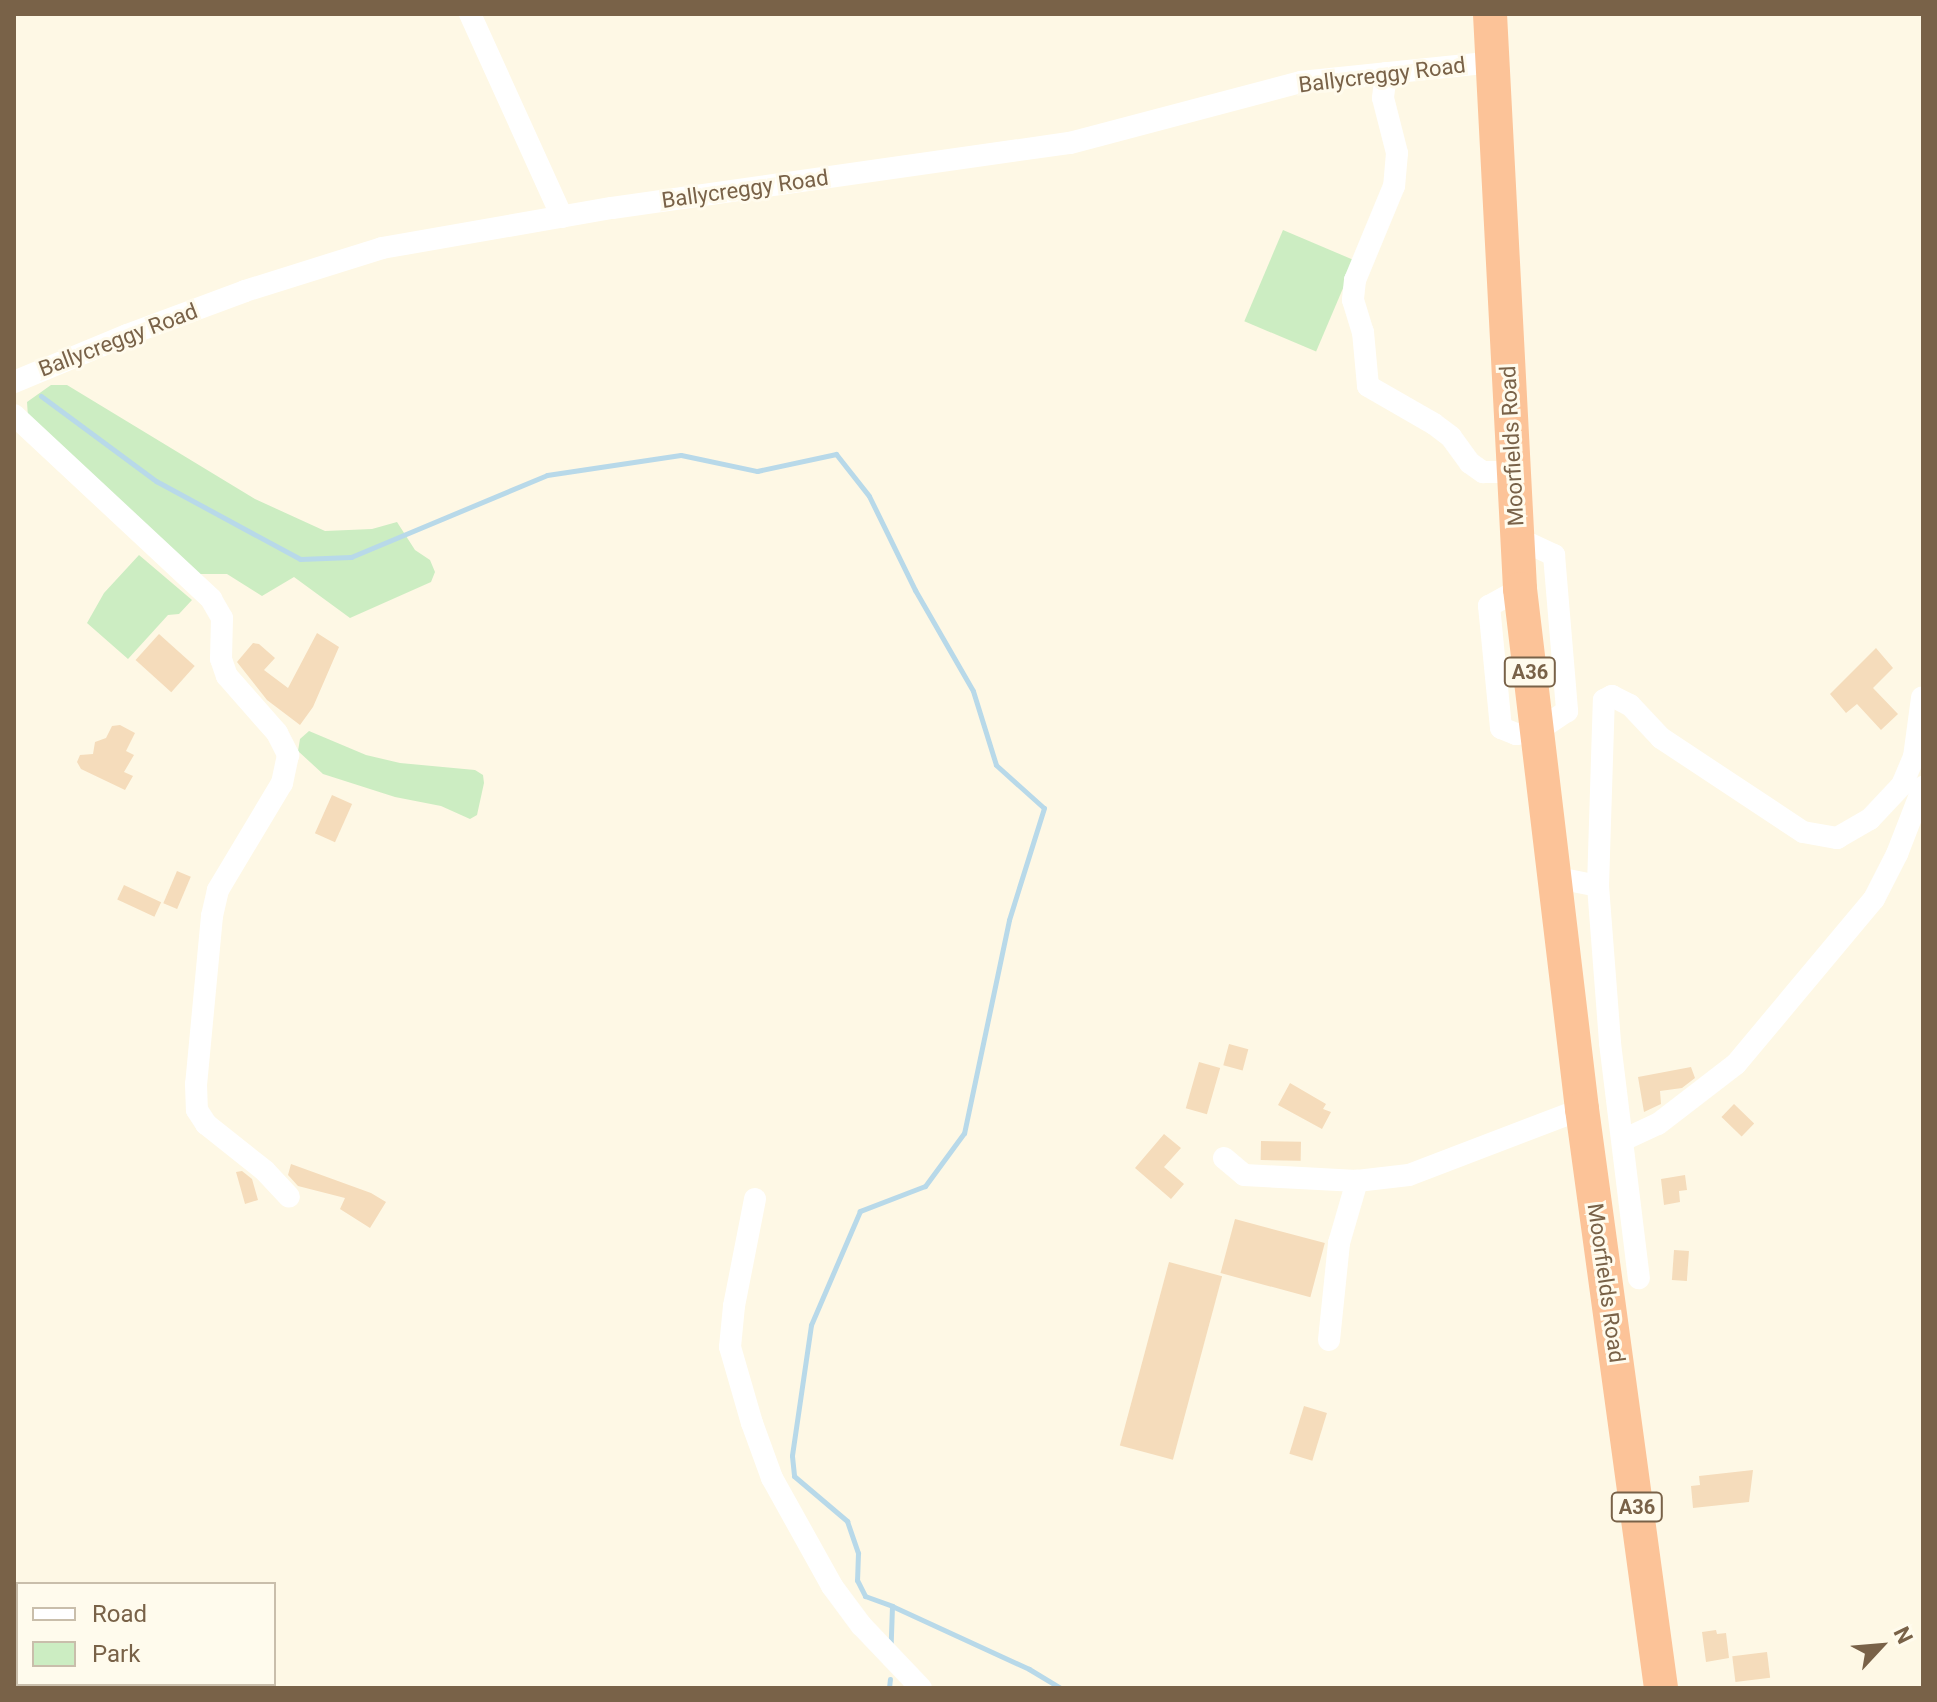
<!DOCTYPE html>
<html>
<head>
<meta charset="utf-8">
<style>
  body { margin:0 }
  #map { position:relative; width:1937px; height:1702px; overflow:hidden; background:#fef8e5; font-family:Roboto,sans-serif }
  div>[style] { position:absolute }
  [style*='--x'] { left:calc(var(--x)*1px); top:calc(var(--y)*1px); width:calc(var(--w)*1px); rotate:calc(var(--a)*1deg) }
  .green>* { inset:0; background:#ccedc2; transform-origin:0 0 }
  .stream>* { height:5px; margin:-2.5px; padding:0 2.5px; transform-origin:2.5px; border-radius:2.5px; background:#b8d9e9 }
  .building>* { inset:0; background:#f5dcbb; transform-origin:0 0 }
  .minor>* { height:22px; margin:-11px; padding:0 11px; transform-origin:11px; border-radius:11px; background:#fff }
  .highway>* { height:34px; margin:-17px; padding:0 17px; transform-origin:17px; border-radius:17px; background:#fcc398 }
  span { translate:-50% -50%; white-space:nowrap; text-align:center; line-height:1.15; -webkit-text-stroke:6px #fffbed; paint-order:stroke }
  .shield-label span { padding:2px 6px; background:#fffbed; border:2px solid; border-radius:6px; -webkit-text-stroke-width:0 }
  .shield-label { font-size:20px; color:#796248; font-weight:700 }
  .street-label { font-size:22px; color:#796248 }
  .frame { position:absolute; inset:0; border:16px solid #796248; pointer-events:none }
  .legend { position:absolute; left:16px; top:1582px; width:260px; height:104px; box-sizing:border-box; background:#fffbed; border:2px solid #c9beab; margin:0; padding:10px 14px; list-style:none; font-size:24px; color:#796248 }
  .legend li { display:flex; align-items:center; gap:16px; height:40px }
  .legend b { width:40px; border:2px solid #c9beab }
  .north { position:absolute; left:1841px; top:1606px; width:80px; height:80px; -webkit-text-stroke:6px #fffbed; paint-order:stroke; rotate:64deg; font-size:22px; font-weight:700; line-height:32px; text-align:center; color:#796248 }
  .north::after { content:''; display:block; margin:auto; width:28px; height:36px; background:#796248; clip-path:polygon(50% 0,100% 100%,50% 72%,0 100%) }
</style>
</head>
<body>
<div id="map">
  <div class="green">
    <div style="left:1283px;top:230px;width:78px;height:99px;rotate:23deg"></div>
    <div style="clip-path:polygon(51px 385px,67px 385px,255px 499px,325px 531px,372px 529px,397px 522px,415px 550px,430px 560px,435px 572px,431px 582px,350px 618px,294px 577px,262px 596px,227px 574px,197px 574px,28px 417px,27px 402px)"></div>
    <div style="clip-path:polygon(139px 555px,192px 600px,179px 614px,168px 615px,128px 659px,87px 623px,104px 593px)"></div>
    <div style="clip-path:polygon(309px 731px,366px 755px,400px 763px,475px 770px,483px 775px,484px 783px,477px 815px,470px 819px,441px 806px,395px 797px,323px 774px,298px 751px,300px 739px)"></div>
  </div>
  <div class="stream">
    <div style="--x:41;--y:396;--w:143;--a:36.5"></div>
    <div style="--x:156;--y:481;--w:164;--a:28.4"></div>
    <div style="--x:300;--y:559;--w:51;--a:-2.2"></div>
    <div style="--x:351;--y:557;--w:212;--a:-22.7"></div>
    <div style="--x:547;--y:475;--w:135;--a:-8.5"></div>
    <div style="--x:681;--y:455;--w:78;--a:11.9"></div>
    <div style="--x:757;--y:471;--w:81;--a:-12.1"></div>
    <div style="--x:836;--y:454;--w:53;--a:51.8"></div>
    <div style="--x:869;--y:496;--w:105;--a:63.9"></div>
    <div style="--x:915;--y:590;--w:116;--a:60.1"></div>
    <div style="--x:973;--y:691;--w:77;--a:72.7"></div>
    <div style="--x:996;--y:765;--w:64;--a:41.9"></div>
    <div style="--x:1044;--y:808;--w:117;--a:107.4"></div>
    <div style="--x:1009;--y:920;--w:218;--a:101.9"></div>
    <div style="--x:964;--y:1133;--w:66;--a:126.3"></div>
    <div style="--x:925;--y:1186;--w:70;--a:159"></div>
    <div style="--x:860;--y:1211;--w:124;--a:113.3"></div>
    <div style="--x:811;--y:1325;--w:132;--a:98.3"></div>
    <div style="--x:792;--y:1456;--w:20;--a:84"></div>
    <div style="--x:794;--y:1476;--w:70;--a:40.3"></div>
    <div style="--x:847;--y:1521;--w:34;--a:71"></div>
    <div style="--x:858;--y:1553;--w:27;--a:92"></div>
    <div style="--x:857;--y:1580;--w:18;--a:63"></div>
    <div style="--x:865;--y:1596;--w:29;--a:20"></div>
    <div style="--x:892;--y:1606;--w:37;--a:92"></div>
    <div style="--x:892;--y:1606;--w:151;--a:24.7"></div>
    <div style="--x:1029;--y:1669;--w:37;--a:31"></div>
    <div style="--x:889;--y:1688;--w:9;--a:-84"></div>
  </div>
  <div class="building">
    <div style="clip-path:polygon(317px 633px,339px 647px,313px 707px,300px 725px,267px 700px,237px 662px,253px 643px,259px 644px,275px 658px,264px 670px,288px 688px)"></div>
    <div style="left:159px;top:634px;width:48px;height:35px;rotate:42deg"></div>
    <div style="clip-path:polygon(1876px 648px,1893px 668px,1873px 688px,1898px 714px,1881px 730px,1857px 704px,1846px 713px,1830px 694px)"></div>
    <div style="clip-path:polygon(120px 725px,135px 733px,126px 751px,134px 755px,124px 772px,133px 776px,125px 790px,81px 769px,77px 762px,80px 755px,93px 754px,95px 742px,106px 738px,112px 726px)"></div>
    <div style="left:332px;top:795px;width:22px;height:42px;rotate:24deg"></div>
    <div style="left:177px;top:871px;width:15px;height:35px;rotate:23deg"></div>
    <div style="left:124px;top:885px;width:41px;height:16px;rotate:25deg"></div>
    <div style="left:1229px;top:1044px;width:20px;height:22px;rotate:15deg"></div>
    <div style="left:1199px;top:1062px;width:22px;height:48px;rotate:16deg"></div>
    <div style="clip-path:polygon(1691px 1067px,1695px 1078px,1682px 1088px,1660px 1091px,1661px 1104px,1644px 1112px,1638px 1077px)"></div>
    <div style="clip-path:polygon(1290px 1083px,1326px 1104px,1323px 1109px,1331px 1112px,1322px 1129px,1278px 1105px)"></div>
    <div style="left:1734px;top:1104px;width:28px;height:18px;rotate:44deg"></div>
    <div style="clip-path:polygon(1164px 1134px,1181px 1148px,1164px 1167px,1184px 1184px,1171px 1199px,1135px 1168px)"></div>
    <div style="left:1261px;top:1141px;width:40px;height:19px;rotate:1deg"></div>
    <div style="clip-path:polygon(291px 1164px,371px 1193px,386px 1202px,370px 1228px,340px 1209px,345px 1198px,298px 1186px,288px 1175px)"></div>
    <div style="clip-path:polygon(242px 1171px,252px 1179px,258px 1200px,245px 1204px,236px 1172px)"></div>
    <div style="clip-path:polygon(1685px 1175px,1687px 1190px,1679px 1191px,1680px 1202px,1664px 1205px,1661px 1179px)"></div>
    <div style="left:1235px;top:1219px;width:93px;height:56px;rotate:15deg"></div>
    <div style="left:1674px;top:1250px;width:15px;height:30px;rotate:4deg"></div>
    <div style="left:1169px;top:1262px;width:55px;height:190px;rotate:15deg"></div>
    <div style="left:1304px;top:1406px;width:24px;height:50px;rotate:17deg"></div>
    <div style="clip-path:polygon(1753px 1470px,1749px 1502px,1693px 1508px,1691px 1486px,1700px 1485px,1699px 1476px)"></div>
    <div style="clip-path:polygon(1716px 1630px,1717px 1634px,1726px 1633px,1729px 1658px,1706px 1662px,1702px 1632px)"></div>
    <div style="left:1767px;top:1652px;width:26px;height:35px;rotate:83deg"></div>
  </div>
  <div class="minor">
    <div style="--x:470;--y:14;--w:223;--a:65.6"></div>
    <div style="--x:1386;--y:73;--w:25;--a:97"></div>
    <div style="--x:1383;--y:98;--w:57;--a:75.7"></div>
    <div style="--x:1397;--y:153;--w:33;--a:95"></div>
    <div style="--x:1394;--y:186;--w:102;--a:112.5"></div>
    <div style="--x:1355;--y:280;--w:20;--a:96"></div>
    <div style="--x:1353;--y:300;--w:34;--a:73"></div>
    <div style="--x:1363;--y:332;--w:54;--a:84.7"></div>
    <div style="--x:1368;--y:386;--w:76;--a:29.9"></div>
    <div style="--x:1434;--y:424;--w:21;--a:37"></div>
    <div style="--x:1451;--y:437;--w:32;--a:54"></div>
    <div style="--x:1470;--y:463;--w:16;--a:35"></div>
    <div style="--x:1483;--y:472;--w:29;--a:0"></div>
    <div style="--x:14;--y:382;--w:122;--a:-22.6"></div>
    <div style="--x:127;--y:335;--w:126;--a:-20.4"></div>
    <div style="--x:245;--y:291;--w:144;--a:-17.4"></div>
    <div style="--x:382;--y:248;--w:233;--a:-9.9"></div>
    <div style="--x:612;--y:208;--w:463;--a:-8.1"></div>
    <div style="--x:1070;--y:143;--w:239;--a:-14.8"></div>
    <div style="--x:1301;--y:82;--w:193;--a:-5.9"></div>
    <div style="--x:14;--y:415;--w:270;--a:43"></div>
    <div style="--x:211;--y:599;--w:22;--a:60"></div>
    <div style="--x:222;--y:618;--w:41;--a:91.4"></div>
    <div style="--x:221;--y:659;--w:18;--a:71"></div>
    <div style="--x:227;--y:676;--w:76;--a:48.7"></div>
    <div style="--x:277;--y:733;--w:25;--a:63"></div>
    <div style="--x:288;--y:755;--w:29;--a:102"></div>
    <div style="--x:282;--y:783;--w:125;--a:120.9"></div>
    <div style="--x:218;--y:890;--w:27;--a:103"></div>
    <div style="--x:212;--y:916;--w:169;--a:95.4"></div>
    <div style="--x:196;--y:1084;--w:26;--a:88"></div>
    <div style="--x:197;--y:1110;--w:17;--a:57"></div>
    <div style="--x:206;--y:1124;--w:75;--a:38.5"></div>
    <div style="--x:265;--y:1171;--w:35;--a:47"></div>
    <div style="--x:1517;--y:538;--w:41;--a:24.7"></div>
    <div style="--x:1554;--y:555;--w:157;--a:85.2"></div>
    <div style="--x:1567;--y:711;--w:37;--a:146"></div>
    <div style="--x:1536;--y:732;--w:20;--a:174"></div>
    <div style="--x:1516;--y:734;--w:16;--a:-158"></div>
    <div style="--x:1501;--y:728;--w:123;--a:-95.6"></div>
    <div style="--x:1489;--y:606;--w:35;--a:-29"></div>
    <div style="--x:1553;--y:877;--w:46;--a:11.3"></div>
    <div style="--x:1598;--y:886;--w:157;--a:85.6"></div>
    <div style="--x:1610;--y:1043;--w:237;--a:83"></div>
    <div style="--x:1598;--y:886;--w:186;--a:-88.2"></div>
    <div style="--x:1604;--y:700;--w:9;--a:-27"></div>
    <div style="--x:1612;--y:696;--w:20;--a:27"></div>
    <div style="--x:1630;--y:705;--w:45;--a:46.8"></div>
    <div style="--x:1661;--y:738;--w:170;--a:33.5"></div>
    <div style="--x:1803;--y:832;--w:35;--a:10"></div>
    <div style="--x:1837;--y:838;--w:38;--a:-30"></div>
    <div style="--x:1870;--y:819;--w:47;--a:-46.7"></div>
    <div style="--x:1902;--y:785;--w:30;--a:-67"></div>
    <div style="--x:1914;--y:757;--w:60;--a:-82.3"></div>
    <div style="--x:1623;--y:1140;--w:38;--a:-25"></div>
    <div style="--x:1658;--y:1124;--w:98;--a:-37.6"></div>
    <div style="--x:1736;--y:1064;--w:215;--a:-50.1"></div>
    <div style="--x:1874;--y:899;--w:51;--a:-62.9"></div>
    <div style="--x:1897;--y:854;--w:72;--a:-68.8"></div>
    <div style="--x:1224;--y:1158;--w:26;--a:40"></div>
    <div style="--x:1244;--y:1175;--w:113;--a:3"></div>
    <div style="--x:755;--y:1199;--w:109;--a:101.1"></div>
    <div style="--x:734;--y:1306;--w:41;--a:95.6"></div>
    <div style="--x:730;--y:1347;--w:79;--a:73.9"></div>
    <div style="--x:752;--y:1423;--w:59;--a:70"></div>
    <div style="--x:772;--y:1478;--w:124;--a:60.9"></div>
    <div style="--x:832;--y:1586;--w:49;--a:53.4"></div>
    <div style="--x:861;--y:1625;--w:87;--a:46.4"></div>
    <div style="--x:1329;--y:1340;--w:98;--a:-84.1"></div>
    <div style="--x:1339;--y:1243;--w:65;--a:-73.8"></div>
    <div style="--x:1357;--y:1181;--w:52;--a:-6.6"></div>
    <div style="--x:1409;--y:1175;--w:185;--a:-20.9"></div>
  </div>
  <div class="highway">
    <div style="--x:1490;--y:14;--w:576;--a:87.01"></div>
    <div style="--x:1520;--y:589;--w:524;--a:83.2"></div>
    <div style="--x:1582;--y:1109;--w:584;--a:82.23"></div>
  </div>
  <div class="shield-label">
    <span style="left:1530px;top:672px">A36</span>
    <span style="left:1637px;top:1507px">A36</span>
  </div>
  <div class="street-label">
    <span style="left:1382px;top:75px;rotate:-7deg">Ballycreggy Road</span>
    <span style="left:745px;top:189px;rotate:-8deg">Ballycreggy Road</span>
    <span style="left:118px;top:340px;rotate:-21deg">Ballycreggy Road</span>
    <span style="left:1512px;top:446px;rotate:-93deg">Moorfields Road</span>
    <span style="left:1606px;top:1283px;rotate:82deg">Moorfields Road</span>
  </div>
  <div class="frame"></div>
  <ul class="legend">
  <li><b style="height:10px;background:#fff"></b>Road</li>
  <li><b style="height:22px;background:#ccedc2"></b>Park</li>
  </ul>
  <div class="north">N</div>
</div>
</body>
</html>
